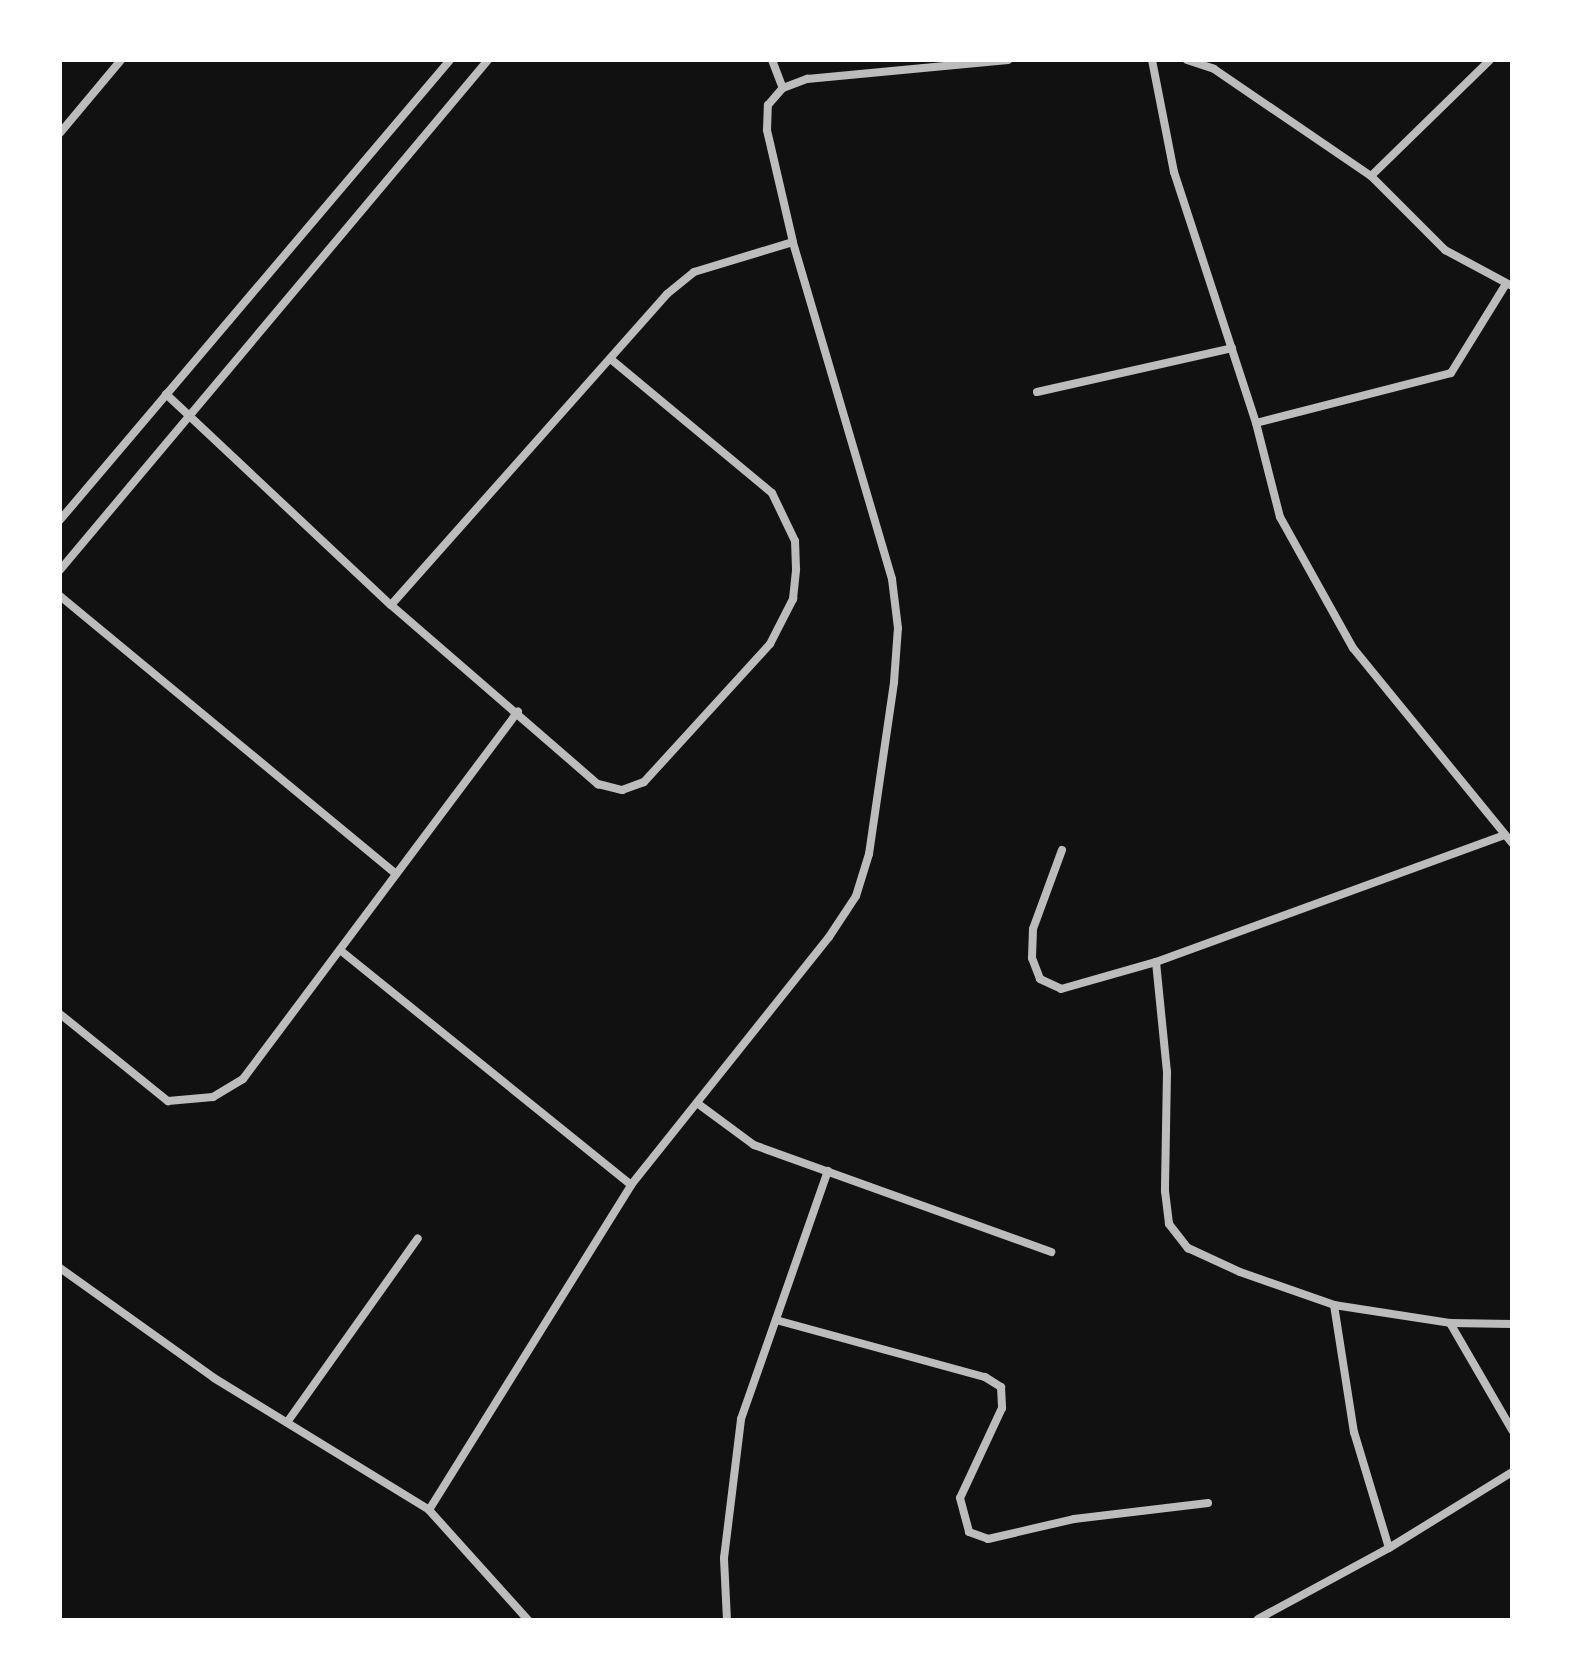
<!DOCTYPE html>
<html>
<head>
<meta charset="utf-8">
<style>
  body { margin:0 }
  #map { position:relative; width:1572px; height:1680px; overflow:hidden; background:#111; font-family:"Space Grotesk",sans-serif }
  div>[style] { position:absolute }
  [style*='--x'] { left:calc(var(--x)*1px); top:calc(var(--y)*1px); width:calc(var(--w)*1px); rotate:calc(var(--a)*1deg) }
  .minor>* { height:8px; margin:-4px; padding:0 4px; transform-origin:4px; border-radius:4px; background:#bcbcbc }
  span { translate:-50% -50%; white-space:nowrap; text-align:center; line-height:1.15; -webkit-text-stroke:8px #fff; paint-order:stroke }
  .frame { position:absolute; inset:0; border:62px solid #fff; pointer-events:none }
</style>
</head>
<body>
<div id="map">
  <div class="minor">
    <div style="--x:772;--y:60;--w:30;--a:69"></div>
    <div style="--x:1152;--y:60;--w:114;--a:78.9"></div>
    <div style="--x:1174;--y:172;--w:264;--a:71.9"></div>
    <div style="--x:1256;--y:423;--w:97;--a:75.7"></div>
    <div style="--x:1280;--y:517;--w:150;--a:60.9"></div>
    <div style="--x:1353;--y:648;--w:252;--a:50.8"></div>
    <div style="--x:1187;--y:60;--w:28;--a:18"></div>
    <div style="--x:1214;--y:69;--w:190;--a:34.3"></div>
    <div style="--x:1371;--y:176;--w:105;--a:45"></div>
    <div style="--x:1445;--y:250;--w:76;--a:28.2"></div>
    <div style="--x:60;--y:133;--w:95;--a:-50.1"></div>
    <div style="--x:1371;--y:176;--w:166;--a:-44.3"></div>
    <div style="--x:1037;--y:392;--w:200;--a:-12.7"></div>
    <div style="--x:166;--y:394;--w:308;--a:43.2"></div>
    <div style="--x:391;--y:605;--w:274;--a:40.9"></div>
    <div style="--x:598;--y:784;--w:25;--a:14"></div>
    <div style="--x:622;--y:790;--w:23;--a:-20"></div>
    <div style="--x:644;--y:782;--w:187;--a:-47.6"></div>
    <div style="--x:770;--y:644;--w:51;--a:-62.9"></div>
    <div style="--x:793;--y:599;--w:30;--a:-84"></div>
    <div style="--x:796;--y:569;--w:28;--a:-92"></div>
    <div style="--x:795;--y:541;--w:53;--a:-115.6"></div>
    <div style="--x:772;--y:493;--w:208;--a:-140.3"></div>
    <div style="--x:1256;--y:423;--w:201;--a:-14.4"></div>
    <div style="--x:1451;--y:373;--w:105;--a:-58.3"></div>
    <div style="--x:60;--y:520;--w:603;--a:-49.71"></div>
    <div style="--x:60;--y:570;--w:666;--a:-50"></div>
    <div style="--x:60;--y:596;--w:436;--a:39.6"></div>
    <div style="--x:391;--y:605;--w:416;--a:-48.4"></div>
    <div style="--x:667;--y:294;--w:35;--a:-39"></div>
    <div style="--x:694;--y:272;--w:103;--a:-16.9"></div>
    <div style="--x:1062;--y:850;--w:84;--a:110.2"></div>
    <div style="--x:1033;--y:929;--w:29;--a:92"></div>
    <div style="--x:1032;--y:958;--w:22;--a:69"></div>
    <div style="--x:1040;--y:979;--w:23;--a:25"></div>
    <div style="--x:1061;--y:989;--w:99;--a:-15.9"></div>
    <div style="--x:1156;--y:962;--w:371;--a:-20"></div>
    <div style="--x:340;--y:950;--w:374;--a:38.9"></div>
    <div style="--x:1156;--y:962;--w:111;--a:84.3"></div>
    <div style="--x:1167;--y:1072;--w:119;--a:91"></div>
    <div style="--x:1165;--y:1191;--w:33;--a:83"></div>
    <div style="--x:1169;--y:1224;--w:31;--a:52"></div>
    <div style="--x:1188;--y:1248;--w:57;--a:24.8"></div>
    <div style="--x:1240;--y:1272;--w:100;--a:19.3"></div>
    <div style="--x:1334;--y:1305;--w:117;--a:8.8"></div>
    <div style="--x:1450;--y:1323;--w:62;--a:0.9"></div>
    <div style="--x:60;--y:1014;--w:139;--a:38.9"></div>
    <div style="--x:168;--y:1101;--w:45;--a:-5.1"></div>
    <div style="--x:213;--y:1097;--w:35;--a:-31"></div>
    <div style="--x:243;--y:1079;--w:459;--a:-53.2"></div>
    <div style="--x:697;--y:1103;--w:71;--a:36.4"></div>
    <div style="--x:754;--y:1145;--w:316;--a:19.8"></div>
    <div style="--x:60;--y:1268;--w:189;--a:35.5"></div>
    <div style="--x:214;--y:1378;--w:252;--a:31.5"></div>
    <div style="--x:429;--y:1510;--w:148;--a:48"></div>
    <div style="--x:1334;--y:1305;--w:129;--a:81.1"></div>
    <div style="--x:1354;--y:1432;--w:121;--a:73.2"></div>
    <div style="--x:776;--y:1320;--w:217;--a:15.3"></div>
    <div style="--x:985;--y:1377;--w:19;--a:32"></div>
    <div style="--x:1001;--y:1387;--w:21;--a:87"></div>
    <div style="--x:1002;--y:1408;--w:99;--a:115"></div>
    <div style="--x:960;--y:1498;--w:35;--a:75"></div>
    <div style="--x:969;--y:1532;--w:20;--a:20"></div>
    <div style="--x:988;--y:1539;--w:88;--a:-13.1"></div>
    <div style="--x:1074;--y:1519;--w:135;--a:-6.8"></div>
    <div style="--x:1450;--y:1323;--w:124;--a:59.9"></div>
    <div style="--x:288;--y:1421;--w:224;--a:-54.6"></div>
    <div style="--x:429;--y:1510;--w:383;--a:-58.1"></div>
    <div style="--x:631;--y:1185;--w:317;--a:-51.4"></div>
    <div style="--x:829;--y:937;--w:49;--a:-56.6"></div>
    <div style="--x:856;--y:896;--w:44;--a:-72.8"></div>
    <div style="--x:869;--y:854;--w:174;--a:-81.7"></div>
    <div style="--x:894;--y:682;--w:54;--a:-85.8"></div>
    <div style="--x:898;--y:628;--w:49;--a:-97"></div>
    <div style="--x:892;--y:579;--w:351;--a:-106.4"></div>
    <div style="--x:793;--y:242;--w:115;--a:-103.1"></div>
    <div style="--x:767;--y:130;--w:25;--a:-88"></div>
    <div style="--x:768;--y:105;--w:23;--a:-49"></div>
    <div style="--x:783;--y:88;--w:26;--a:-21"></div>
    <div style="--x:807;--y:79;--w:202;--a:-5.4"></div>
    <div style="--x:1258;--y:1619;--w:149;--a:-28.5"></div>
    <div style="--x:1389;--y:1548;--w:145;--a:-31.7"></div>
    <div style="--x:727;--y:1620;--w:62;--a:-92.8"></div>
    <div style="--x:724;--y:1558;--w:140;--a:-83"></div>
    <div style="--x:741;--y:1419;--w:263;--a:-70.7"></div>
  </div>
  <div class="frame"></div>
</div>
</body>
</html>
